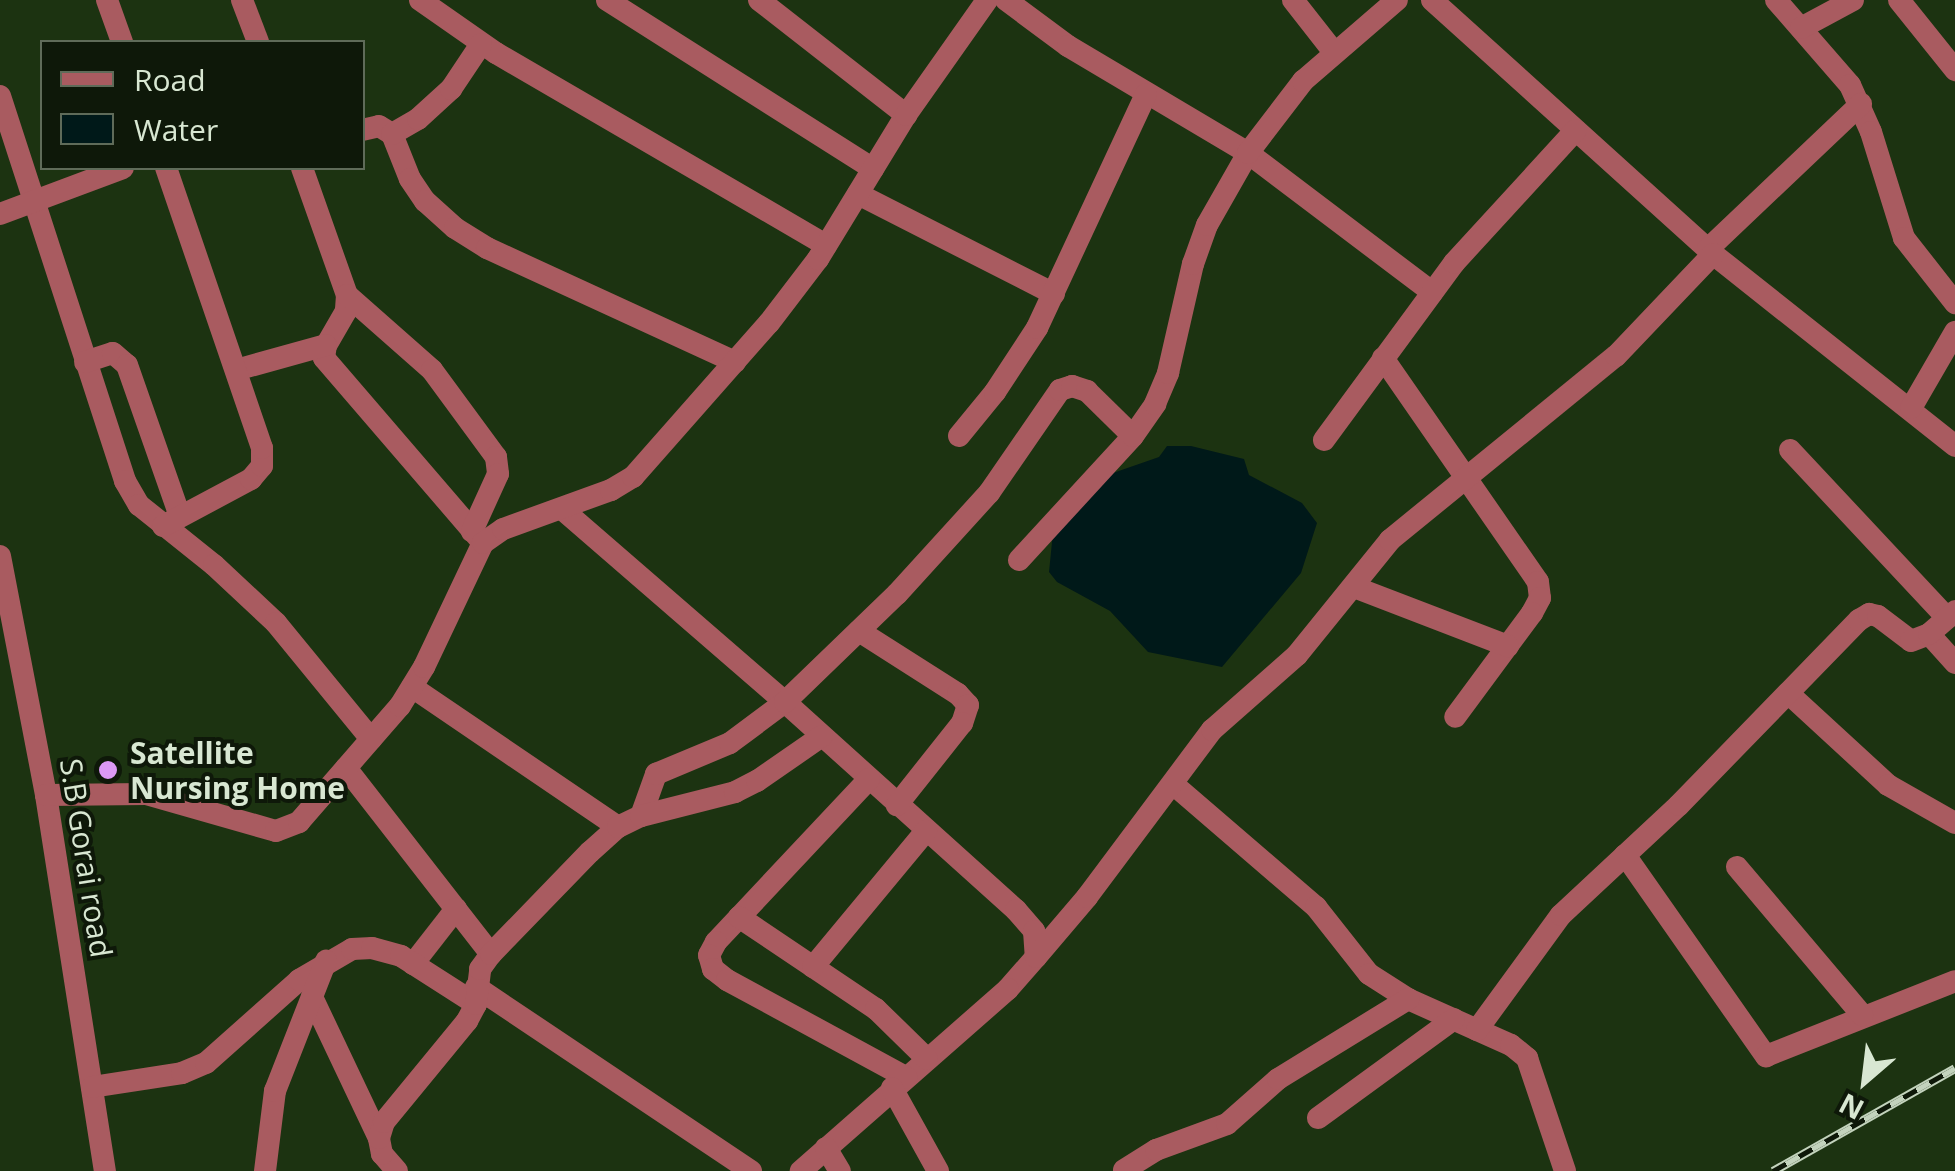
<!DOCTYPE html>
<html>
<head>
<meta charset="utf-8">
<style>
  body { margin:0 }
  #map { position:relative; width:1955px; height:1171px; overflow:hidden; background:#1c3311; font-family:"Open Sans",sans-serif }
  div>[style] { position:absolute }
  [style*='--x'] { left:calc(var(--x)*1px); top:calc(var(--y)*1px); width:calc(var(--w)*1px); rotate:calc(var(--a)*1deg) }
  .water>* { inset:0; background:#001919 }
  .minor>* { height:22px; margin:-11px; padding:0 11px; transform-origin:11px; border-radius:11px; background:#a95b60 }
  .rail>* { height:9px; margin-top:-4.5px; transform-origin:0; background:repeating-linear-gradient(90deg,#0e1809 0 15px,#c3d3bd 0 30px); box-sizing:border-box; border-block:2px solid #c3d3bd }
  .dots>* { width:28px; height:28px; translate:-50% -50%; box-sizing:border-box; border:5px solid #0e1809; border-radius:50% }
  span { translate:-50% -50%; white-space:nowrap; text-align:center; line-height:1.15; -webkit-text-stroke:8px #0e1809; paint-order:stroke }
  .poi-label { font-size:30px; color:#d8e7d2; font-weight:700 }
  .left { translate:0 -50%; text-align:left }
  .street-label { font-size:30px; color:#d8e7d2 }
  .legend { position:absolute; left:40px; top:40px; width:325px; height:130px; box-sizing:border-box; background:#0e1809; border:2px solid #5f6b59; margin:0; padding:12px 18px; list-style:none; font-size:30px; color:#d8e7d2 }
  .legend li { display:flex; align-items:center; gap:20px; height:50px }
  .legend b { width:50px; border:2px solid #5f6b59 }
  .north { position:absolute; left:1815px; top:1031px; width:100px; height:100px; -webkit-text-stroke:8px #0e1809; paint-order:stroke; rotate:208deg; font-size:28px; font-weight:700; line-height:40px; text-align:center; color:#d8e7d2 }
  .north::after { content:''; display:block; margin:auto; width:35px; height:45px; background:#d8e7d2; clip-path:polygon(50% 0,100% 100%,50% 72%,0 100%) }
</style>
</head>
<body>
<div id="map">
  <div class="water">
    <div style="clip-path:polygon(1167px 446px,1191px 446px,1244px 459px,1249px 475px,1302px 503px,1317px 523px,1301px 573px,1222px 667px,1148px 652px,1110px 611px,1057px 582px,1049px 572px,1053px 532px,1113px 473px,1159px 457px)"></div>
  </div>
  <div class="minor">
    <div style="--x:107;--y:0;--w:45;--a:70.3"></div>
    <div style="--x:242;--y:0;--w:45;--a:69.1"></div>
    <div style="--x:420;--y:0;--w:93;--a:34.9"></div>
    <div style="--x:496;--y:53;--w:382;--a:30.2"></div>
    <div style="--x:607;--y:0;--w:315;--a:32.4"></div>
    <div style="--x:759;--y:0;--w:187;--a:38"></div>
    <div style="--x:1006;--y:0;--w:77;--a:36.6"></div>
    <div style="--x:1068;--y:46;--w:209;--a:30.7"></div>
    <div style="--x:1248;--y:153;--w:231;--a:37.1"></div>
    <div style="--x:1293;--y:0;--w:65;--a:51.9"></div>
    <div style="--x:1432;--y:0;--w:379;--a:42.1"></div>
    <div style="--x:1713;--y:254;--w:309;--a:38.4"></div>
    <div style="--x:1776;--y:0;--w:113;--a:49"></div>
    <div style="--x:1850;--y:85;--w:51;--a:65.9"></div>
    <div style="--x:1871;--y:132;--w:111;--a:72.7"></div>
    <div style="--x:1904;--y:238;--w:83;--a:51.9"></div>
    <div style="--x:1899;--y:0;--w:90;--a:51.3"></div>
    <div style="--x:1801;--y:28;--w:59;--a:-28.3"></div>
    <div style="--x:0;--y:96;--w:405;--a:72"></div>
    <div style="--x:125;--y:481;--w:28;--a:60"></div>
    <div style="--x:139;--y:505;--w:96;--a:38.7"></div>
    <div style="--x:214;--y:565;--w:85;--a:43.1"></div>
    <div style="--x:276;--y:623;--w:150;--a:50.7"></div>
    <div style="--x:362;--y:130;--w:17;--a:-13"></div>
    <div style="--x:379;--y:126;--w:15;--a:32"></div>
    <div style="--x:392;--y:134;--w:48;--a:68.2"></div>
    <div style="--x:410;--y:179;--w:27;--a:56"></div>
    <div style="--x:425;--y:201;--w:40;--a:42"></div>
    <div style="--x:455;--y:228;--w:38;--a:32"></div>
    <div style="--x:487;--y:248;--w:273;--a:24.7"></div>
    <div style="--x:392;--y:134;--w:30;--a:-30"></div>
    <div style="--x:418;--y:119;--w:45;--a:-42.3"></div>
    <div style="--x:451;--y:89;--w:54;--a:-56.3"></div>
    <div style="--x:302;--y:168;--w:135;--a:70.5"></div>
    <div style="--x:347;--y:295;--w:16;--a:94"></div>
    <div style="--x:346;--y:311;--w:39;--a:120"></div>
    <div style="--x:326;--y:345;--w:13;--a:99"></div>
    <div style="--x:324;--y:358;--w:244;--a:49.3"></div>
    <div style="--x:858;--y:194;--w:220;--a:27"></div>
    <div style="--x:0;--y:214;--w:131;--a:-20.5"></div>
    <div style="--x:1708;--y:249;--w:211;--a:-43.5"></div>
    <div style="--x:347;--y:295;--w:113;--a:41.4"></div>
    <div style="--x:432;--y:370;--w:108;--a:53.7"></div>
    <div style="--x:496;--y:457;--w:17;--a:83"></div>
    <div style="--x:498;--y:474;--w:63;--a:114.5"></div>
    <div style="--x:1383;--y:358;--w:272;--a:55.3"></div>
    <div style="--x:1538;--y:582;--w:16;--a:83"></div>
    <div style="--x:1540;--y:598;--w:17;--a:118"></div>
    <div style="--x:1532;--y:613;--w:129;--a:126.5"></div>
    <div style="--x:85;--y:362;--w:29;--a:-18"></div>
    <div style="--x:113;--y:353;--w:18;--a:41"></div>
    <div style="--x:127;--y:365;--w:160;--a:70.7"></div>
    <div style="--x:236;--y:370;--w:93;--a:-15.5"></div>
    <div style="--x:1911;--y:408;--w:88;--a:-59.9"></div>
    <div style="--x:959;--y:436;--w:57;--a:-50.7"></div>
    <div style="--x:995;--y:392;--w:77;--a:-56.7"></div>
    <div style="--x:1037;--y:328;--w:258;--a:-65"></div>
    <div style="--x:1324;--y:440;--w:220;--a:-53.7"></div>
    <div style="--x:1454;--y:263;--w:180;--a:-47.5"></div>
    <div style="--x:1790;--y:450;--w:230;--a:46.9"></div>
    <div style="--x:562;--y:509;--w:295;--a:40.9"></div>
    <div style="--x:785;--y:702;--w:311;--a:42"></div>
    <div style="--x:1016;--y:910;--w:28;--a:49"></div>
    <div style="--x:1034;--y:931;--w:26;--a:86"></div>
    <div style="--x:1036;--y:957;--w:43;--a:131.2"></div>
    <div style="--x:1008;--y:989;--w:276;--a:138.7"></div>
    <div style="--x:163;--y:526;--w:100;--a:-28.1"></div>
    <div style="--x:251;--y:479;--w:17;--a:-50"></div>
    <div style="--x:262;--y:466;--w:18;--a:-90"></div>
    <div style="--x:262;--y:448;--w:296;--a:-108.9"></div>
    <div style="--x:0;--y:556;--w:243;--a:79.1"></div>
    <div style="--x:46;--y:795;--w:381;--a:81.1"></div>
    <div style="--x:1019;--y:560;--w:168;--a:-47.4"></div>
    <div style="--x:1133;--y:436;--w:39;--a:-55"></div>
    <div style="--x:1155;--y:404;--w:34;--a:-67"></div>
    <div style="--x:1168;--y:373;--w:112;--a:-77.1"></div>
    <div style="--x:1193;--y:264;--w:41;--a:-70.3"></div>
    <div style="--x:1207;--y:225;--w:83;--a:-60.3"></div>
    <div style="--x:1248;--y:153;--w:91;--a:-52.6"></div>
    <div style="--x:1303;--y:81;--w:124;--a:-40.8"></div>
    <div style="--x:1354;--y:587;--w:165;--a:21"></div>
    <div style="--x:859;--y:631;--w:117;--a:32.5"></div>
    <div style="--x:958;--y:694;--w:15;--a:48"></div>
    <div style="--x:968;--y:705;--w:19;--a:108"></div>
    <div style="--x:962;--y:723;--w:105;--a:128.4"></div>
    <div style="--x:1929;--y:634;--w:39;--a:48"></div>
    <div style="--x:412;--y:687;--w:249;--a:34.2"></div>
    <div style="--x:1788;--y:693;--w:136;--a:42.6"></div>
    <div style="--x:1888;--y:785;--w:77;--a:29.6"></div>
    <div style="--x:346;--y:768;--w:236;--a:52.1"></div>
    <div style="--x:869;--y:779;--w:224;--a:133.2"></div>
    <div style="--x:716;--y:942;--w:15;--a:118"></div>
    <div style="--x:709;--y:955;--w:15;--a:74"></div>
    <div style="--x:713;--y:969;--w:18;--a:38"></div>
    <div style="--x:727;--y:980;--w:204;--a:28.5"></div>
    <div style="--x:1173;--y:784;--w:189;--a:40.7"></div>
    <div style="--x:1316;--y:907;--w:85;--a:51.7"></div>
    <div style="--x:1369;--y:974;--w:46;--a:32.7"></div>
    <div style="--x:1408;--y:999;--w:113;--a:24.1"></div>
    <div style="--x:1511;--y:1045;--w:21;--a:39"></div>
    <div style="--x:1527;--y:1058;--w:119;--a:71.4"></div>
    <div style="--x:46;--y:795;--w:100;--a:-0.6"></div>
    <div style="--x:146;--y:794;--w:135;--a:15.9"></div>
    <div style="--x:276;--y:831;--w:25;--a:-21"></div>
    <div style="--x:299;--y:822;--w:154;--a:-49"></div>
    <div style="--x:400;--y:706;--w:46;--a:-58.4"></div>
    <div style="--x:424;--y:667;--w:137;--a:-64.6"></div>
    <div style="--x:483;--y:543;--w:24;--a:-35"></div>
    <div style="--x:503;--y:529;--w:115;--a:-19.9"></div>
    <div style="--x:611;--y:490;--w:26;--a:-31"></div>
    <div style="--x:633;--y:477;--w:205;--a:-48.6"></div>
    <div style="--x:769;--y:323;--w:81;--a:-52.6"></div>
    <div style="--x:818;--y:259;--w:169;--a:-58.6"></div>
    <div style="--x:906;--y:115;--w:141;--a:-54.8"></div>
    <div style="--x:641;--y:816;--w:45;--a:-70.3"></div>
    <div style="--x:656;--y:774;--w:80;--a:-22.7"></div>
    <div style="--x:730;--y:743;--w:69;--a:-36.7"></div>
    <div style="--x:785;--y:702;--w:156;--a:-44"></div>
    <div style="--x:897;--y:594;--w:137;--a:-47.7"></div>
    <div style="--x:989;--y:493;--w:125;--a:-55.4"></div>
    <div style="--x:1060;--y:390;--w:13;--a:-18"></div>
    <div style="--x:1072;--y:386;--w:16;--a:18"></div>
    <div style="--x:1087;--y:391;--w:64;--a:44.4"></div>
    <div style="--x:1625;--y:855;--w:246;--a:55"></div>
    <div style="--x:1766;--y:1056;--w:203;--a:-21.6"></div>
    <div style="--x:1737;--y:867;--w:194;--a:49.8"></div>
    <div style="--x:739;--y:917;--w:165;--a:33.9"></div>
    <div style="--x:876;--y:1009;--w:71;--a:44.4"></div>
    <div style="--x:1036;--y:957;--w:79;--a:-49.6"></div>
    <div style="--x:1087;--y:897;--w:209;--a:-53.2"></div>
    <div style="--x:1212;--y:730;--w:113;--a:-41.4"></div>
    <div style="--x:1297;--y:655;--w:148;--a:-51"></div>
    <div style="--x:1390;--y:540;--w:291;--a:-39.2"></div>
    <div style="--x:1616;--y:356;--w:141;--a:-46.4"></div>
    <div style="--x:413;--y:964;--w:70;--a:-52"></div>
    <div style="--x:813;--y:967;--w:177;--a:-50.3"></div>
    <div style="--x:476;--y:987;--w:331;--a:33.8"></div>
    <div style="--x:312;--y:997;--w:156;--a:64.6"></div>
    <div style="--x:1477;--y:1030;--w:142;--a:-53.9"></div>
    <div style="--x:1561;--y:915;--w:161;--a:-43"></div>
    <div style="--x:1679;--y:805;--w:258;--a:-45.8"></div>
    <div style="--x:1859;--y:620;--w:12;--a:-31"></div>
    <div style="--x:1869;--y:614;--w:9;--a:13"></div>
    <div style="--x:1878;--y:616;--w:41;--a:37.1"></div>
    <div style="--x:1911;--y:641;--w:19;--a:-21"></div>
    <div style="--x:1929;--y:634;--w:35;--a:-41"></div>
    <div style="--x:92;--y:1087;--w:91;--a:-8.8"></div>
    <div style="--x:182;--y:1073;--w:26;--a:-23"></div>
    <div style="--x:206;--y:1063;--w:125;--a:-41.7"></div>
    <div style="--x:299;--y:980;--w:61;--a:-30.3"></div>
    <div style="--x:352;--y:949;--w:20;--a:-3"></div>
    <div style="--x:372;--y:948;--w:30;--a:15"></div>
    <div style="--x:401;--y:956;--w:89;--a:32.6"></div>
    <div style="--x:892;--y:1088;--w:95;--a:61"></div>
    <div style="--x:1318;--y:1118;--w:168;--a:-36.1"></div>
    <div style="--x:826;--y:1148;--w:27;--a:59"></div>
    <div style="--x:1124;--y:1170;--w:38;--a:-32"></div>
    <div style="--x:1156;--y:1150;--w:76;--a:-20.1"></div>
    <div style="--x:1227;--y:1124;--w:68;--a:-41.4"></div>
    <div style="--x:1278;--y:1079;--w:153;--a:-31.6"></div>
    <div style="--x:265;--y:1171;--w:81;--a:-82.9"></div>
    <div style="--x:275;--y:1091;--w:140;--a:-68.6"></div>
    <div style="--x:397;--y:1171;--w:23;--a:-131"></div>
    <div style="--x:382;--y:1154;--w:16;--a:-101"></div>
    <div style="--x:379;--y:1138;--w:17;--a:-73"></div>
    <div style="--x:384;--y:1122;--w:131;--a:-50.6"></div>
    <div style="--x:467;--y:1021;--w:19;--a:-62"></div>
    <div style="--x:476;--y:1004;--w:35;--a:-83"></div>
    <div style="--x:480;--y:969;--w:19;--a:-54"></div>
    <div style="--x:491;--y:954;--w:142;--a:-45.9"></div>
    <div style="--x:590;--y:852;--w:38;--a:-42"></div>
    <div style="--x:618;--y:827;--w:25;--a:-26"></div>
    <div style="--x:641;--y:816;--w:97;--a:-14.3"></div>
    <div style="--x:735;--y:792;--w:25;--a:-27"></div>
    <div style="--x:757;--y:781;--w:79;--a:-34.7"></div>
  </div>
  <div class="rail">
    <div style="--x:1773;--y:1171;--w:209;--a:-29.5"></div>
  </div>
  <div class="dots">
    <div style="left:108px;top:770px;background:#dc99f5"></div>
  </div>
  <div class="poi-label">
    <span class="left" style="left:130px;top:770px">Satellite<br>Nursing Home</span>
  </div>
  <div class="street-label">
    <span style="left:86px;top:858px;rotate:81deg">S.B Gorai road</span>
  </div>
  <ul class="legend">
  <li><b style="height:12px;background:#a95b60"></b>Road</li>
  <li><b style="height:28px;background:#001919"></b>Water</li>
  </ul>
  <div class="north">N</div>
</div>
</body>
</html>
